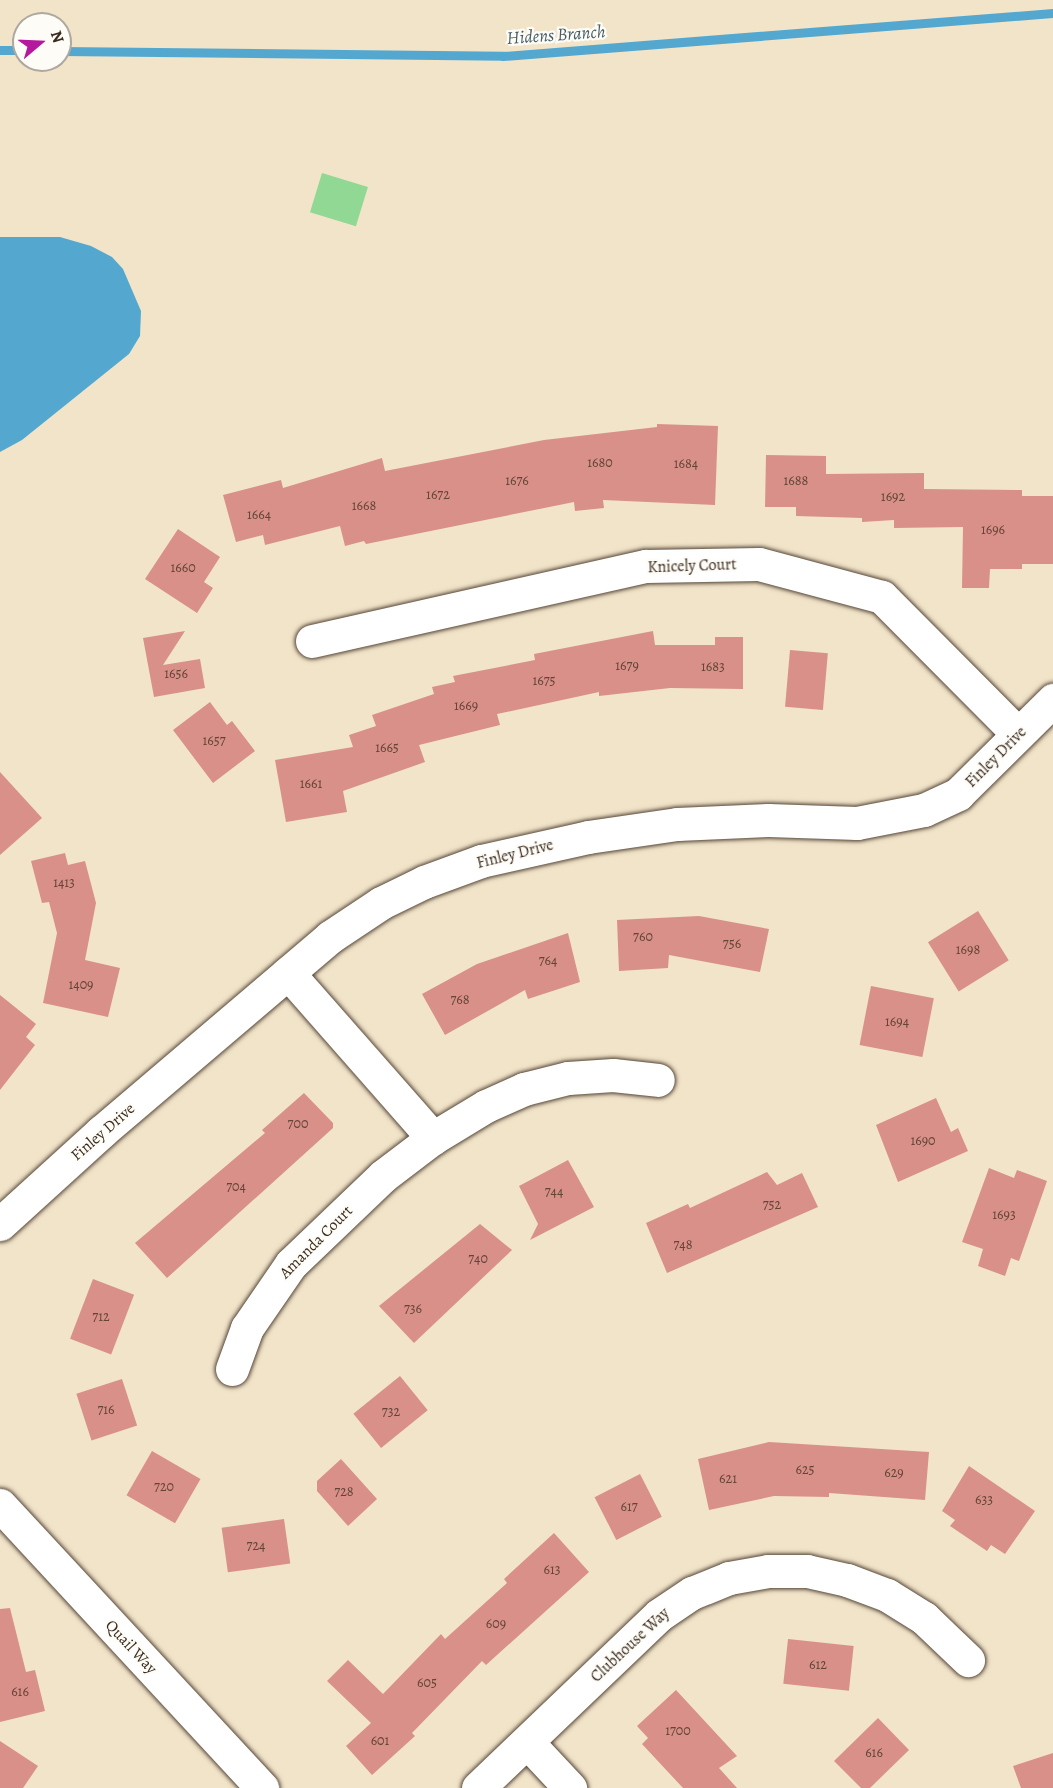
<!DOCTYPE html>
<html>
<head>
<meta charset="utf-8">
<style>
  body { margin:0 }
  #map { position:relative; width:1053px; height:1788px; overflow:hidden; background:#f1e4c9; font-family:Alegreya,serif }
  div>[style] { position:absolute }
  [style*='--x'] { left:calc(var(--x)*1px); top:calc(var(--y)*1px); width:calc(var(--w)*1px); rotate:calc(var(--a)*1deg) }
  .green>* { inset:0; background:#90d893; transform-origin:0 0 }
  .water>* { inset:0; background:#54a8d0 }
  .stream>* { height:9px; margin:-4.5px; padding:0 4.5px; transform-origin:4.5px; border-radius:4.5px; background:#54a8d0 }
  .building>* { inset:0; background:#d99088; transform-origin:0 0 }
  .roads { filter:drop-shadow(0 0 2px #564638) drop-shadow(0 0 2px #564638) }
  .minor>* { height:33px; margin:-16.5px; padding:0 16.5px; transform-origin:16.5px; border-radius:16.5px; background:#fff }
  span { translate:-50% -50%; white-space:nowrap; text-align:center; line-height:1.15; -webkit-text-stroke:4.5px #fdfcf7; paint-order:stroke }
  .number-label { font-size:14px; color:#624438 }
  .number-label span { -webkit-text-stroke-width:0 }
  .street-label { font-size:16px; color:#3b2a1e }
  .water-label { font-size:18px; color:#455c65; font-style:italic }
  .north { position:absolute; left:12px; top:12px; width:60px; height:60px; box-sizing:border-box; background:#fdfcf7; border:2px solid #afa8a0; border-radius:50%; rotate:71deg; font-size:16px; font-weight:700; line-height:24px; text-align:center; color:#3b2a1e }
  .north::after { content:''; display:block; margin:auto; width:21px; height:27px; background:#b5179e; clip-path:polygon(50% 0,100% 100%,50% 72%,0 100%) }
</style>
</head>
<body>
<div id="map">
  <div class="green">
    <div style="left:322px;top:173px;width:48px;height:41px;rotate:17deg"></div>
  </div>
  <div class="water">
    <div style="clip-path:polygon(0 237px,60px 237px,91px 246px,112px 257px,123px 269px,141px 311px,140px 336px,129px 354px,22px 440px,0 452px)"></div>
  </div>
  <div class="stream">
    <div style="--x:0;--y:50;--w:24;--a:0"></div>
    <div style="--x:60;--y:51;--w:443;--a:0.6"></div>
    <div style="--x:503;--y:56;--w:552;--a:-4.47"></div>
  </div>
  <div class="building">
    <div style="clip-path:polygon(657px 424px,718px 426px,715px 505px,603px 500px,604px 508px,575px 511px,574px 502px,366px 544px,364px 541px,345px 546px,340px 526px,265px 545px,263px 535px,236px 542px,223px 495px,281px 480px,283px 488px,382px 458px,385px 471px,544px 440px,657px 427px)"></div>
    <div style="clip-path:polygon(766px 455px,826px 456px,826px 474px,924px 473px,924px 489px,1022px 490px,1022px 496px,1053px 496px,1053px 564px,1022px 564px,1022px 569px,990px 569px,989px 588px,962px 588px,963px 527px,894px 528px,894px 520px,862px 522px,862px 518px,796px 516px,796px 507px,765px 507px)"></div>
    <div style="clip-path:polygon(178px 529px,220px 557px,204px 582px,213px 588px,197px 613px,145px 579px)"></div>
    <div style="clip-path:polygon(185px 631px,163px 665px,200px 659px,205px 688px,154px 697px,143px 638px)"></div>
    <div style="clip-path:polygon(653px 631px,655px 645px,715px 645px,715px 637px,743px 637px,743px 689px,670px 688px,599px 696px,599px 692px,497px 714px,500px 725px,419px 745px,425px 762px,343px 791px,347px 812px,286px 822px,275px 760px,353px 747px,349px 735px,376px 726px,372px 715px,434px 694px,432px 687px,455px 682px,453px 676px,535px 660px,534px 654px)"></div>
    <div style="left:790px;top:650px;width:38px;height:57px;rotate:5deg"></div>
    <div style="clip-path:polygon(210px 702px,227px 725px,232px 721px,255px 751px,213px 783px,173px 730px)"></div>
    <div style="clip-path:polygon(0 772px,42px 818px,0 855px)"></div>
    <div style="clip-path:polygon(65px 853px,68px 865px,85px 861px,96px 903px,85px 960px,120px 968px,108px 1017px,43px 1003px,57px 933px,49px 902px,42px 903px,31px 861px)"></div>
    <div style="left:978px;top:911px;width:58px;height:59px;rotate:58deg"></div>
    <div style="clip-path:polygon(699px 916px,769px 929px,760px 972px,669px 955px,668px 968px,619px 971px,617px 920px)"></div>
    <div style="clip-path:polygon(568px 933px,580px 982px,528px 999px,525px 990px,445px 1035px,422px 994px,477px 964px)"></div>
    <div style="left:871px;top:986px;width:64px;height:60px;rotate:11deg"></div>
    <div style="clip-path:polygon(0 995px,36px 1024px,26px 1037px,35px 1045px,0 1090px)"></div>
    <div style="clip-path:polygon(304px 1093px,333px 1123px,333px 1128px,167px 1278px,135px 1243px,265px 1133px,262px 1130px)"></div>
    <div style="clip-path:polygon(936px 1098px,951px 1132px,958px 1128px,968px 1151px,898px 1182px,876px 1125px)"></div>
    <div style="clip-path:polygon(568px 1160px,594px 1207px,530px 1240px,538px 1224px,519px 1186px)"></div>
    <div style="clip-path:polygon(989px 1168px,1014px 1178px,1017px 1170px,1047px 1181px,1019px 1261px,1011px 1258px,1005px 1276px,978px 1266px,983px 1249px,962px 1242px)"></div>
    <div style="clip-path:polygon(767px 1172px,777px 1185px,802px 1173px,818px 1207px,667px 1273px,646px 1223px,688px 1204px,690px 1208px)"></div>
    <div style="clip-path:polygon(480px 1224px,512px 1250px,414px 1343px,379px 1306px)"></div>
    <div style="left:93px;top:1279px;width:44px;height:64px;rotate:21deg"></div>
    <div style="left:400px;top:1376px;width:44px;height:60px;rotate:51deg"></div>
    <div style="left:122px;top:1379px;width:49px;height:48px;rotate:72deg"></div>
    <div style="clip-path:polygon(769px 1442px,929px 1452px,925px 1500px,829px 1493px,829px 1497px,774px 1496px,709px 1510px,698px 1459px)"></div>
    <div style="left:152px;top:1451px;width:56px;height:51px;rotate:30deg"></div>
    <div style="clip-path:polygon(341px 1459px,377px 1499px,348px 1526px,317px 1491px,317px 1481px)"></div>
    <div style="clip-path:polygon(969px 1466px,1035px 1511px,1005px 1554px,991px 1545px,987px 1551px,950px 1526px,955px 1520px,942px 1511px)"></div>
    <div style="left:640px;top:1474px;width:48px;height:51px;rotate:63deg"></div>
    <div style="left:284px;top:1519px;width:45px;height:63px;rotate:82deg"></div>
    <div style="clip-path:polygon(554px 1533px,589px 1572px,486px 1665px,482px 1661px,412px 1733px,415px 1736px,372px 1775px,346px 1746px,371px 1723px,327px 1681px,348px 1660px,383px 1694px,441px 1634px,445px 1639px,507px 1583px,504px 1579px)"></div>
    <div style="clip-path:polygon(10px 1608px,26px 1672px,35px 1670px,45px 1711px,0 1722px,0 1609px)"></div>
    <div style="left:788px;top:1639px;width:66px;height:45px;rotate:6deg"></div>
    <div style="clip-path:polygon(676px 1690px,737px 1756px,719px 1768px,737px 1788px,683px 1788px,642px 1744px,648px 1738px,637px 1726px)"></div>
    <div style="clip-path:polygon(878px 1718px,909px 1750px,870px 1788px,861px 1788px,834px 1761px)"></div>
    <div style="clip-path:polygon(0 1741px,38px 1766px,23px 1788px,0 1788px)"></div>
    <div style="clip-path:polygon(1053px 1753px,1053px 1788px,1021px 1788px,1013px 1766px)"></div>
  </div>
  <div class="roads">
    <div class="minor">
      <div style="--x:312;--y:641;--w:342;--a:-12.7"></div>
      <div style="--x:646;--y:566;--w:113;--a:-1"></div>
      <div style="--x:759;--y:564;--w:127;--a:15"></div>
      <div style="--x:882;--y:597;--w:193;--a:45.2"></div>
      <div style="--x:288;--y:973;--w:220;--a:48.7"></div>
      <div style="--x:0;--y:1224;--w:137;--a:-42.3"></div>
      <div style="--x:101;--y:1132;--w:301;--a:-40.4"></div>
      <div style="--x:330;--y:937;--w:61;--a:-33.7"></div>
      <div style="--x:381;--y:903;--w:48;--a:-26"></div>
      <div style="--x:424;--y:882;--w:61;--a:-20.2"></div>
      <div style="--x:481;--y:861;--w:110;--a:-12.6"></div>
      <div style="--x:588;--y:837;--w:90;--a:-8.3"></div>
      <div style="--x:677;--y:824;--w:91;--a:-2.5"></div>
      <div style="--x:768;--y:820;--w:89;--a:1.9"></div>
      <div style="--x:857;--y:823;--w:68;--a:-11"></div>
      <div style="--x:924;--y:810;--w:38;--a:-25"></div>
      <div style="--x:958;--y:794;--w:134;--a:-44.7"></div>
      <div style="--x:232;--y:1369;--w:44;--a:-69.9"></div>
      <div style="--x:247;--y:1328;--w:78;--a:-55.5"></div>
      <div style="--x:291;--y:1264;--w:127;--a:-43.7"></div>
      <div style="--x:383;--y:1176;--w:63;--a:-37.2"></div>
      <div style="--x:433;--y:1138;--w:62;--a:-31.1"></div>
      <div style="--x:486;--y:1106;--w:42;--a:-24.1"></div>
      <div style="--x:524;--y:1089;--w:45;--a:-14"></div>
      <div style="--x:568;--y:1078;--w:45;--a:-3.8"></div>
      <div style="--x:613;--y:1075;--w:45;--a:6.3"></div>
      <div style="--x:0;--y:1505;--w:386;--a:47.2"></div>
      <div style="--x:528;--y:1743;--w:62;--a:47"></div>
      <div style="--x:478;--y:1788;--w:250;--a:-43.7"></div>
      <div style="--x:659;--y:1615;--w:40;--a:-34"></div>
      <div style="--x:692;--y:1593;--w:40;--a:-22"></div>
      <div style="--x:729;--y:1578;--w:40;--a:-10"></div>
      <div style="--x:768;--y:1571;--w:39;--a:0"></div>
      <div style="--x:807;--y:1571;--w:41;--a:12.7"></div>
      <div style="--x:847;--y:1580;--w:43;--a:20.6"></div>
      <div style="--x:887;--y:1595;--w:44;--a:31.9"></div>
      <div style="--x:924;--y:1618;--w:61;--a:43.7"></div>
    </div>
  </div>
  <div class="number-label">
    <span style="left:600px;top:463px">1680</span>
    <span style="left:686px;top:464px">1684</span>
    <span style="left:517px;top:481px">1676</span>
    <span style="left:796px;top:481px">1688</span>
    <span style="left:438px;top:495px">1672</span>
    <span style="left:893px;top:497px">1692</span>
    <span style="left:364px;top:506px">1668</span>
    <span style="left:259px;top:515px">1664</span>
    <span style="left:993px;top:530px">1696</span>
    <span style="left:183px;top:568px">1660</span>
    <span style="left:627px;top:666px">1679</span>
    <span style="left:713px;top:667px">1683</span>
    <span style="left:176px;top:674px">1656</span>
    <span style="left:544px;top:681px">1675</span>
    <span style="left:466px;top:706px">1669</span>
    <span style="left:214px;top:741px">1657</span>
    <span style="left:387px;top:748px">1665</span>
    <span style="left:311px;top:784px">1661</span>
    <span style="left:64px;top:883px">1413</span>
    <span style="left:643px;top:937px">760</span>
    <span style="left:732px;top:944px">756</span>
    <span style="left:968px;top:950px">1698</span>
    <span style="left:548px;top:961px">764</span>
    <span style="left:81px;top:985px">1409</span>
    <span style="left:460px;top:1000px">768</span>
    <span style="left:897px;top:1022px">1694</span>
    <span style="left:298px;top:1124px">700</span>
    <span style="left:923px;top:1141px">1690</span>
    <span style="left:236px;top:1187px">704</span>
    <span style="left:554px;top:1192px">744</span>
    <span style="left:772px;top:1205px">752</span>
    <span style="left:1004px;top:1215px">1693</span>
    <span style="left:683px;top:1245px">748</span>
    <span style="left:478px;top:1259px">740</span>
    <span style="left:413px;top:1309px">736</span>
    <span style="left:101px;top:1317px">712</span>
    <span style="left:106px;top:1410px">716</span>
    <span style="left:391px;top:1412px">732</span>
    <span style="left:805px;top:1470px">625</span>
    <span style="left:894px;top:1473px">629</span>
    <span style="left:728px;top:1479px">621</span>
    <span style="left:164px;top:1487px">720</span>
    <span style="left:344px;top:1492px">728</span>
    <span style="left:984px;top:1500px">633</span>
    <span style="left:629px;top:1507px">617</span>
    <span style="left:256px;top:1546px">724</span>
    <span style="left:552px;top:1570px">613</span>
    <span style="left:496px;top:1624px">609</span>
    <span style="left:818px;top:1665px">612</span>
    <span style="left:427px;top:1683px">605</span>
    <span style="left:20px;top:1692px">616</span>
    <span style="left:678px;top:1731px">1700</span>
    <span style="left:380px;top:1741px">601</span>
    <span style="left:874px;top:1753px">616</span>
  </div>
  <div class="street-label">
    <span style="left:692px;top:566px;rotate:-2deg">Knicely Court</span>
    <span style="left:996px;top:757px;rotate:-45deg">Finley Drive</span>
    <span style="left:515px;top:854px;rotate:-14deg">Finley Drive</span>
    <span style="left:103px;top:1132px;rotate:-41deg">Finley Drive</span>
    <span style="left:316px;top:1242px;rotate:-45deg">Amanda Court</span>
    <span style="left:630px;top:1645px;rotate:-43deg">Clubhouse Way</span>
    <span style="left:131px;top:1647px;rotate:47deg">Quail Way</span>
  </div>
  <div class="water-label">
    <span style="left:556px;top:35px;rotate:-4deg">Hidens Branch</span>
  </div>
  <div class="north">N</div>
</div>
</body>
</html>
